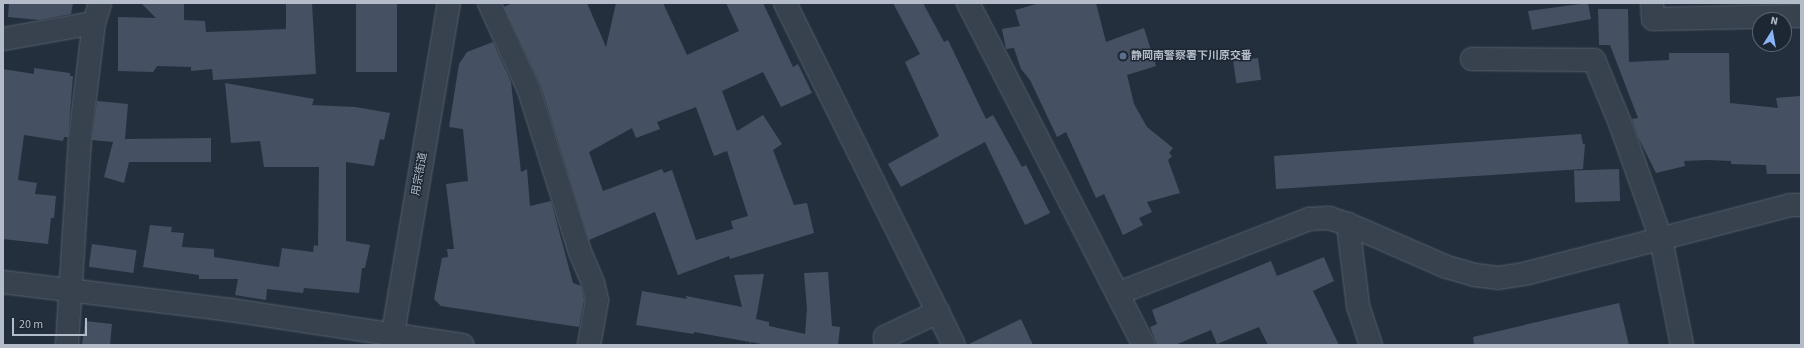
<!DOCTYPE html>
<html>
<head>
<meta charset="utf-8">
<style>
  body { margin:0 }
  #map { position:relative; width:1804px; height:348px; overflow:hidden; background:#242f3e; font-family:"Source Sans 3","Noto Sans JP",sans-serif }
  div>[style] { position:absolute }
  [style*='--x'] { left:calc(var(--x)*1px); top:calc(var(--y)*1px); width:calc(var(--w)*1px); rotate:calc(var(--a)*1deg) }
  .building>* { inset:0; background:#455162; transform-origin:0 0 }
  .roads { filter:drop-shadow(0 0 1px #565f6c) drop-shadow(0 0 1px #565f6c) }
  .minor>* { height:22px; margin:-11px; padding:0 11px; transform-origin:11px; border-radius:11px; background:#38414e }
  .dots>* { width:11px; height:11px; translate:-50% -50%; box-sizing:border-box; border:2px solid #1d2633; border-radius:50% }
  span { translate:-50% -50%; white-space:nowrap; text-align:center; line-height:1.15; -webkit-text-stroke:3px #1d2633; paint-order:stroke }
  .poi-label { font-size:11px; color:#b4bcc9; font-weight:700 }
  .left { translate:0 -50%; text-align:left }
  .street-label { font-size:11px; color:#b4bcc9 }
  .frame { position:absolute; inset:0; border:4px solid #b4bcc9; pointer-events:none }
  .north { position:absolute; left:1752px; top:12px; width:40px; height:40px; box-sizing:border-box; background:#1d2633; border:1px solid #59626f; border-radius:50%; rotate:11deg; font-size:11px; font-weight:700; line-height:16px; text-align:center; color:#b4bcc9 }
  .north::after { content:''; display:block; margin:auto; width:14px; height:18px; background:#8ab4f8; clip-path:polygon(50% 0,100% 100%,50% 72%,0 100%) }
  .scale { position:absolute; left:12px; top:318px; width:75px; height:18px; box-sizing:border-box; border:2px solid #b4bcc9; border-top:0; padding-left:5px; font-size:12px; line-height:14px; white-space:nowrap; color:#b4bcc9; -webkit-text-stroke:3px #1d2633; paint-order:stroke }
</style>
</head>
<body>
<div id="map">
  <div class="building">
    <div style="clip-path:polygon(9px 3px,73px 3px,71px 14px,39px 20px,8px 17px)"></div>
    <div style="clip-path:polygon(141px 3px,184px 3px,184px 20px,205px 21px,206px 32px,286px 29px,286px 3px,312px 3px,316px 74px,213px 80px,212px 69px,191px 71px,191px 67px,157px 66px,153px 72px,118px 71px,118px 17px,156px 18px)"></div>
    <div style="left:356px;top:3px;width:41px;height:69px"></div>
    <div style="clip-path:polygon(evenodd,513px 3px,587px 3px,606px 47px,616px 3px,663px 3px,687px 55px,739px 31px,726px 3px,763px 3px,793px 67px,798px 64px,812px 93px,781px 107px,763px 72px,722px 91px,737px 131px,763px 115px,782px 144px,773px 150px,794px 205px,807px 203px,814px 233px,730px 259px,729px 256px,678px 275px,655px 212px,589px 240px,541px 86px,504px 7px,513px 3px,696px 107px,714px 156px,727px 151px,748px 216px,731px 221px,733px 229px,696px 240px,672px 170px,664px 173px,662px 169px,603px 191px,589px 152px,632px 128px,636px 138px,660px 129px,657px 122px,696px 107px)"></div>
    <div style="clip-path:polygon(893px 3px,923px 3px,944px 42px,948px 40px,986px 119px,993px 115px,1022px 167px,1026px 165px,1050px 213px,1025px 225px,985px 142px,901px 187px,888px 164px,939px 136px,905px 62px,920px 54px)"></div>
    <div style="clip-path:polygon(1040px 3px,1096px 3px,1106px 42px,1144px 28px,1156px 66px,1127px 75px,1134px 104px,1147px 127px,1173px 148px,1169px 153px,1172px 156px,1168px 160px,1180px 193px,1147px 202px,1152px 212px,1139px 218px,1143px 225px,1123px 235px,1104px 194px,1096px 198px,1066px 132px,1057px 137px,1030px 80px,1021px 69px,1014px 48px,1006px 49px,1002px 29px,1020px 26px,1015px 10px)"></div>
    <div style="clip-path:polygon(1588px 3px,1591px 19px,1532px 30px,1528px 11px)"></div>
    <div style="clip-path:polygon(1598px 9px,1628px 9px,1629px 62px,1669px 60px,1669px 53px,1729px 53px,1730px 103px,1778px 108px,1776px 98px,1801px 96px,1801px 174px,1767px 174px,1766px 165px,1731px 164px,1731px 161px,1708px 160px,1684px 161px,1685px 166px,1656px 173px,1638px 137px,1632px 119px,1638px 118px,1610px 45px,1599px 45px)"></div>
    <div style="clip-path:polygon(493px 42px,511px 82px,521px 172px,527px 169px,530px 206px,551px 201px,573px 283px,581px 286px,584px 300px,579px 327px,441px 306px,434px 299px,442px 258px,448px 257px,447px 249px,454px 249px,446px 184px,468px 181px,463px 129px,449px 127px,459px 64px,467px 52px)"></div>
    <div style="left:1258px;top:58px;width:22px;height:25px;rotate:82deg"></div>
    <div style="clip-path:polygon(34px 68px,70px 73px,70px 76px,73px 76px,68px 137px,64px 137px,63px 141px,24px 135px,18px 180px,37px 183px,35px 194px,56px 196px,54px 218px,51px 218px,48px 244px,3px 239px,3px 69px,34px 74px)"></div>
    <div style="clip-path:polygon(225px 83px,314px 99px,312px 105px,355px 107px,390px 113px,384px 140px,380px 139px,374px 166px,346px 162px,346px 241px,370px 245px,365px 268px,362px 268px,359px 293px,304px 288px,303px 293px,267px 289px,266px 300px,235px 295px,238px 279px,199px 279px,199px 275px,143px 267px,150px 225px,172px 227px,171px 232px,184px 233px,182px 247px,214px 249px,214px 257px,279px 267px,282px 248px,313px 252px,314px 245px,318px 246px,319px 167px,264px 167px,260px 141px,231px 143px)"></div>
    <div style="clip-path:polygon(97px 101px,128px 104px,125px 139px,211px 138px,211px 162px,129px 162px,124px 183px,104px 177px,113px 142px,92px 140px)"></div>
    <div style="clip-path:polygon(1581px 134px,1583px 144px,1585px 144px,1583px 169px,1276px 189px,1274px 156px)"></div>
    <div style="left:1619px;top:169px;width:32px;height:45px;rotate:88deg"></div>
    <div style="left:92px;top:244px;width:45px;height:23px;rotate:8deg"></div>
    <div style="clip-path:polygon(1324px 257px,1334px 281px,1313px 291px,1339px 345px,1268px 345px,1259px 327px,1217px 344px,1211px 330px,1175px 345px,1157px 345px,1150px 327px,1157px 324px,1152px 310px,1271px 261px,1277px 276px)"></div>
    <div style="clip-path:polygon(828px 272px,832px 326px,840px 327px,838px 345px,766px 345px,751px 342px,751px 345px,750px 342px,694px 332px,694px 334px,636px 325px,642px 291px,687px 299px,686px 296px,742px 307px,734px 275px,764px 274px,756px 319px,769px 322px,769px 326px,805px 334px,807px 309px,804px 273px)"></div>
    <div style="clip-path:polygon(1619px 303px,1629px 345px,1474px 345px,1473px 337px)"></div>
    <div style="clip-path:polygon(1021px 319px,1033px 345px,967px 345px)"></div>
    <div style="clip-path:polygon(85px 321px,112px 324px,110px 345px,82px 345px)"></div>
  </div>
  <div class="roads">
    <div class="minor">
      <div style="--x:489;--y:3;--w:96;--a:65.3"></div>
      <div style="--x:529;--y:90;--w:170;--a:72.5"></div>
      <div style="--x:580;--y:252;--w:34;--a:67"></div>
      <div style="--x:593;--y:283;--w:17;--a:77"></div>
      <div style="--x:597;--y:300;--w:46;--a:100.1"></div>
      <div style="--x:785;--y:3;--w:381;--a:63.7"></div>
      <div style="--x:968;--y:3;--w:385;--a:62.8"></div>
      <div style="--x:1652;--y:3;--w:16;--a:86"></div>
      <div style="--x:1653;--y:19;--w:148;--a:-1.2"></div>
      <div style="--x:3;--y:39;--w:92;--a:-10"></div>
      <div style="--x:1472;--y:59;--w:122;--a:0.5"></div>
      <div style="--x:1594;--y:60;--w:68;--a:67.6"></div>
      <div style="--x:1620;--y:123;--w:123;--a:70.5"></div>
      <div style="--x:1661;--y:239;--w:108;--a:78.8"></div>
      <div style="--x:1348;--y:224;--w:83;--a:83"></div>
      <div style="--x:1358;--y:306;--w:41;--a:71.6"></div>
      <div style="--x:3;--y:282;--w:230;--a:7"></div>
      <div style="--x:231;--y:310;--w:234;--a:8.6"></div>
      <div style="--x:1119;--y:293;--w:204;--a:-21.3"></div>
      <div style="--x:1309;--y:219;--w:20;--a:-3"></div>
      <div style="--x:1329;--y:218;--w:20;--a:18"></div>
      <div style="--x:1348;--y:224;--w:108;--a:23.5"></div>
      <div style="--x:1447;--y:267;--w:29;--a:16"></div>
      <div style="--x:1475;--y:275;--w:23;--a:7"></div>
      <div style="--x:1498;--y:278;--w:30;--a:-9"></div>
      <div style="--x:1528;--y:273;--w:271;--a:-14.5"></div>
      <div style="--x:1790;--y:205;--w:11;--a:0"></div>
      <div style="--x:67;--y:345;--w:207;--a:-86.4"></div>
      <div style="--x:80;--y:138;--w:116;--a:-83.1"></div>
      <div style="--x:94;--y:23;--w:21;--a:-73"></div>
      <div style="--x:391;--y:345;--w:347;--a:-80.4"></div>
      <div style="--x:886;--y:345;--w:8;--a:-97"></div>
      <div style="--x:885;--y:337;--w:59;--a:-25.3"></div>
    </div>
  </div>
  <div class="dots">
    <div style="left:1123px;top:56px;background:#5c6f8a"></div>
  </div>
  <div class="poi-label">
    <span class="left" style="left:1131px;top:56px">静岡南警察署下川原交番</span>
  </div>
  <div class="street-label">
    <span style="left:420px;top:174px;rotate:-80deg">用宗街道</span>
  </div>
  <div class="frame"></div>
  <div class="north">N</div>
  <div class="scale">20 m</div>
</div>
</body>
</html>
